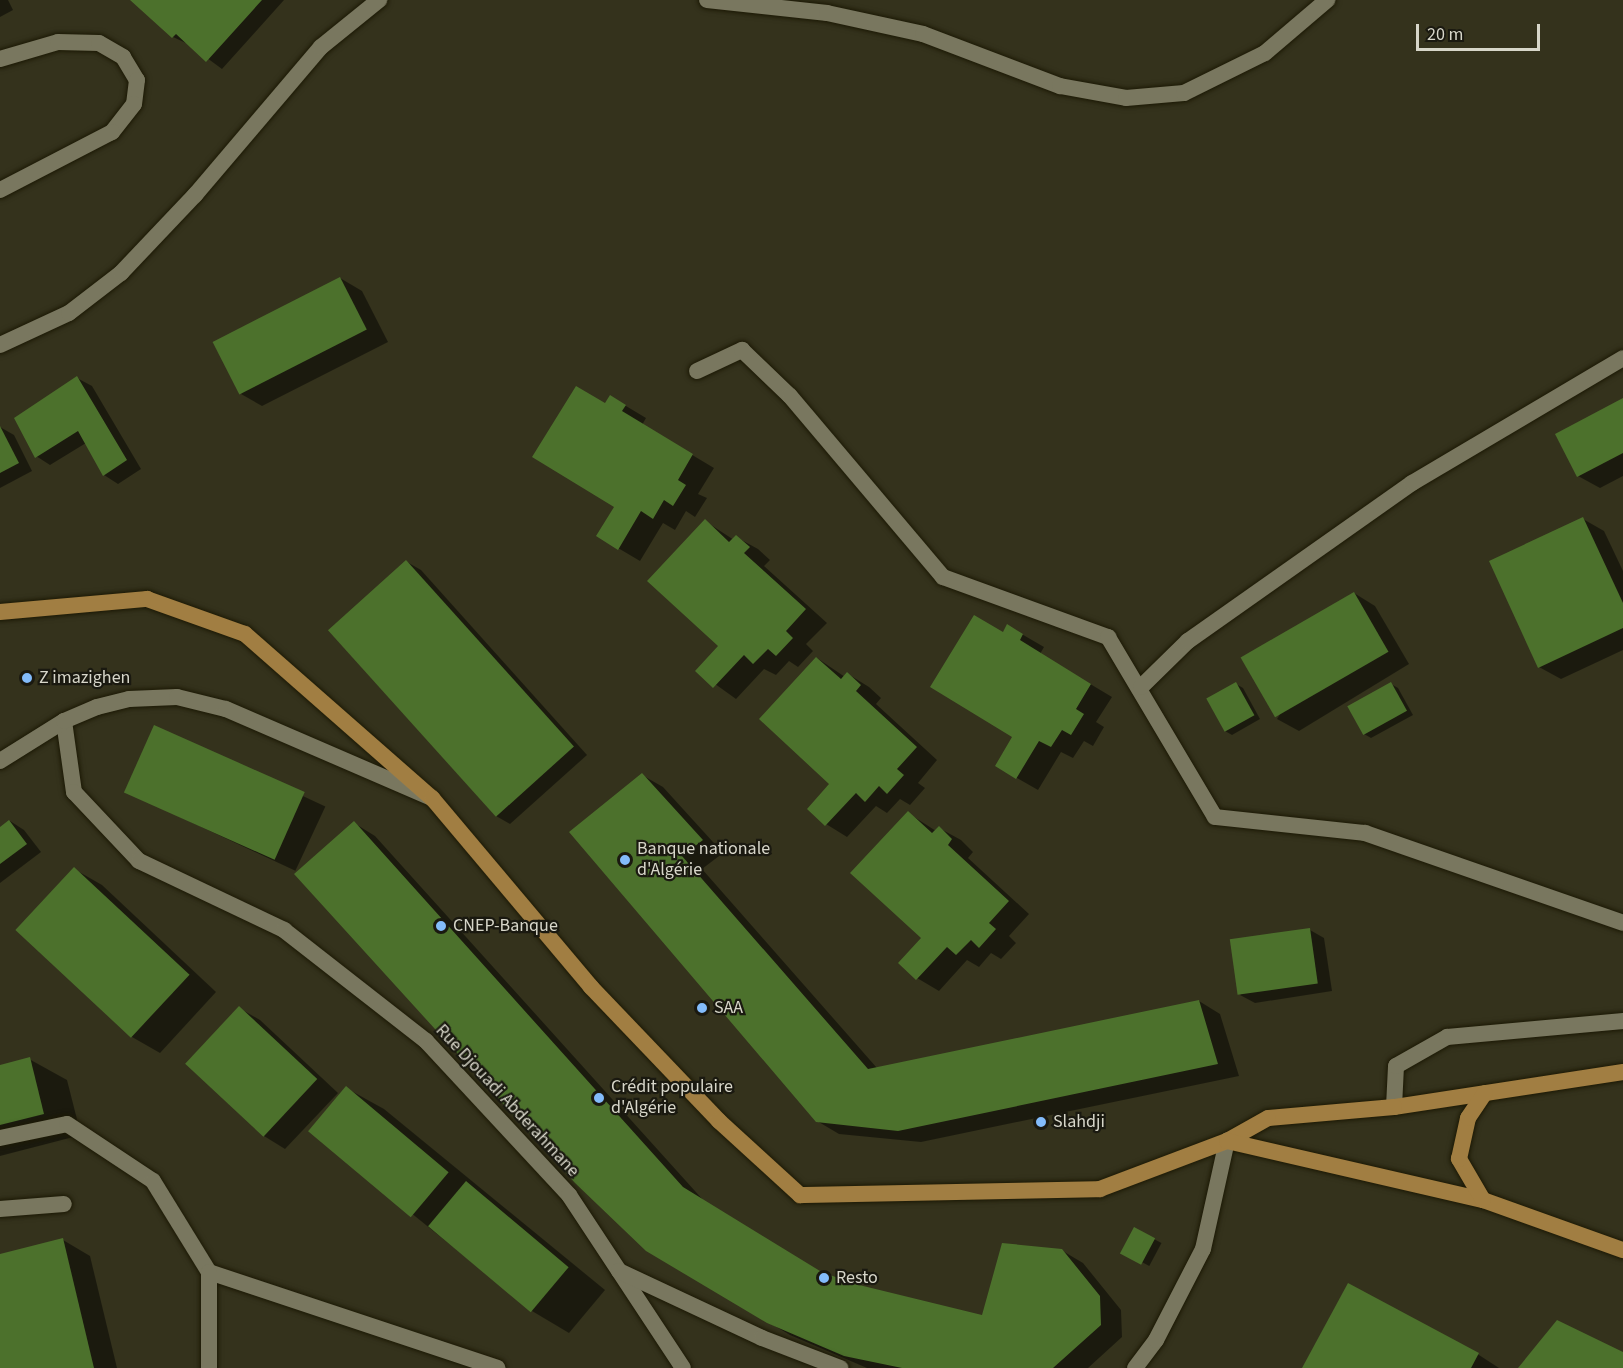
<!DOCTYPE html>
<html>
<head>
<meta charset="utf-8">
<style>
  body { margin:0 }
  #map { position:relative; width:1623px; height:1368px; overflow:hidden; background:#34321c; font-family:"Source Sans 3",sans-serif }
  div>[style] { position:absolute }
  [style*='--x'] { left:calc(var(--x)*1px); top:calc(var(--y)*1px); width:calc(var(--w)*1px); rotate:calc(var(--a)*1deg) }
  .shadow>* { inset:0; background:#0007; transform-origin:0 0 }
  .building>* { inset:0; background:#4c712c; transform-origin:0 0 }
  .roads { filter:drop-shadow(0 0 2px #1c1905) drop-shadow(0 0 2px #1c1905) }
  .minor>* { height:16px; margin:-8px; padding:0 8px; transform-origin:8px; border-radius:8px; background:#79775f }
  .tertiary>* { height:16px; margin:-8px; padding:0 8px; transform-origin:8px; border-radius:8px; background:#79775f }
  .secondary>* { height:16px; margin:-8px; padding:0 8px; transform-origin:8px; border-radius:8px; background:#79775f }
  .primary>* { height:16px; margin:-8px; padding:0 8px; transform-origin:8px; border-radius:8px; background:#a17e42 }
  .dots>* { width:16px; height:16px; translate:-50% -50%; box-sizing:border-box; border:3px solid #1a1910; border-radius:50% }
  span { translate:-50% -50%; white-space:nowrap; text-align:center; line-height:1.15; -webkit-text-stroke:4.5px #1a1910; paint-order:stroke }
  .poi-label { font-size:18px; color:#d7d6c9 }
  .left { translate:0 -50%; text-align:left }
  .street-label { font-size:18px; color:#d7d6c9 }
  .scale { position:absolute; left:1416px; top:24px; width:124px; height:27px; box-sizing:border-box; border:3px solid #d7d6c9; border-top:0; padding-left:8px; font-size:18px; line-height:21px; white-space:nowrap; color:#d7d6c9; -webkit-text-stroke:4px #1a1910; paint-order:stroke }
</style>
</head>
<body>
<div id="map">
  <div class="shadow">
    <div style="clip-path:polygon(0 0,8px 0,13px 10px,0 17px)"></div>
    <div style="clip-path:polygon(132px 0,284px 0,222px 69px,188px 44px,173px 37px)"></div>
    <div style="clip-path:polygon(340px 278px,362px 291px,388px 342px,262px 406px,241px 394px)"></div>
    <div style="clip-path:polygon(77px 378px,92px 386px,141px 469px,118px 484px,104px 475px,86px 443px,50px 465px,36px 456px)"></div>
    <div style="clip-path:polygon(611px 397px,646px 418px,642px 425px,714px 468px,698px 494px,707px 498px,695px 517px,686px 511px,675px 530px,663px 523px,640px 561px,618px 548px,606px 405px)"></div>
    <div style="clip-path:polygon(1623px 400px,1623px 476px,1600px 488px,1578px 476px)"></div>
    <div style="clip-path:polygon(0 427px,14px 435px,32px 471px,0 488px)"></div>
    <div style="clip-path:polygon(1583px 519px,1604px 531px,1623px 571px,1623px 650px,1561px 679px,1539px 667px)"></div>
    <div style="clip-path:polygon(705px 521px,734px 540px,736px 537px,758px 549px,770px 560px,764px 566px,827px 623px,806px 644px,813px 651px,798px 667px,789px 661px,776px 675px,764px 669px,736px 699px,697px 671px,720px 646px)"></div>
    <div style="clip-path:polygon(407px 562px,421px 570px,587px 755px,510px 824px,496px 816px)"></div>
    <div style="clip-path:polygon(1354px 593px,1375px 606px,1409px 664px,1299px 731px,1277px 719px)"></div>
    <div style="clip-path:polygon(1008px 626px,1044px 647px,1040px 654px,1112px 697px,1096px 722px,1104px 727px,1093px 746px,1084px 741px,1073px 758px,1061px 752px,1038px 790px,1017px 778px,1004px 634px)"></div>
    <div style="clip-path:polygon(817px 658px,845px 677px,848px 674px,869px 687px,881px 698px,876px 704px,937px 760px,918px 783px,925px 788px,910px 805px,900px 799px,887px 813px,876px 806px,847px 837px,826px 824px,831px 784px)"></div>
    <div style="clip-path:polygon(1236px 684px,1243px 688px,1260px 719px,1232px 735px,1225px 731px)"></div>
    <div style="clip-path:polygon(1391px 684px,1398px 688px,1413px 715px,1371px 738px,1364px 734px)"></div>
    <div style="left:155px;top:727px;width:188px;height:71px;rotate:25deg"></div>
    <div style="clip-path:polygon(642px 775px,663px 787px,723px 853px,702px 869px,877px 1068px,1199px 1001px,1220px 1014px,1239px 1076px,921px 1142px,839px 1134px,817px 1121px,571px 832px)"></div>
    <div style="clip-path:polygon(908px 813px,936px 831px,939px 828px,961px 840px,973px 852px,968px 858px,1029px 914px,1009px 936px,1016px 943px,1001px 959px,991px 953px,979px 967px,967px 960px,939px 991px,917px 978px,923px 938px)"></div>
    <div style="clip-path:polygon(10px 821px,24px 830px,41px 852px,0 883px,0 829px)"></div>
    <div style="clip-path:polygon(354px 823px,375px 836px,704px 1201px,823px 1274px,850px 1284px,984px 1317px,1061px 1250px,1083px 1263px,1121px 1310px,1122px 1337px,1088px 1368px,867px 1368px,790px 1335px,647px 1250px)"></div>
    <div style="clip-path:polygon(74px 869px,102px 885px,216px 992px,160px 1053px,132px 1037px,17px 930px)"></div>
    <div style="clip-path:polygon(1310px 930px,1324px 938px,1332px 991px,1255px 1003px,1240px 995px)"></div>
    <div style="clip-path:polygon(239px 1008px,260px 1020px,338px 1093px,285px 1149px,264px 1136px)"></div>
    <div style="clip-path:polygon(29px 1059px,67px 1080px,81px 1135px,0 1156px,0 1067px)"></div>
    <div style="clip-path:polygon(346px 1088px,384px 1109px,605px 1290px,569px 1333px,532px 1311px,310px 1131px)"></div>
    <div style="left:1135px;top:1229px;width:30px;height:26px;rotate:28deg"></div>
    <div style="clip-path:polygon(63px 1240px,90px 1256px,117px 1368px,0 1368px,0 1255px)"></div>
    <div style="clip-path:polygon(1348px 1285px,1479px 1355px,1499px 1368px,1304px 1368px)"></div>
  </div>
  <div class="building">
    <div style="clip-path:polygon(130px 0,262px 0,206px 62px,176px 34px,172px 38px)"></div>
    <div style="left:340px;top:277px;width:59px;height:143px;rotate:63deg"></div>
    <div style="clip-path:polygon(77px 376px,127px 460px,103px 476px,78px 431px,35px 458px,14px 418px)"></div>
    <div style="clip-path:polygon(576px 386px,605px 403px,610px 395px,626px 405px,622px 411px,693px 454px,678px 480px,686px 485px,673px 506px,664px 500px,653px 519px,641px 511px,618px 550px,596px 536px,614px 507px,532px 457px)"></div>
    <div style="clip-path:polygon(1623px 398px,1623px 453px,1577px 477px,1555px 434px)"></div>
    <div style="clip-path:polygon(0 426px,19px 463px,0 473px)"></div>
    <div style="clip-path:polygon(1583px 517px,1623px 603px,1623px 628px,1538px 668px,1489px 561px)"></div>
    <div style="clip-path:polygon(705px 519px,729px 542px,736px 535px,750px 547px,744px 553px,806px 609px,786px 631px,793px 638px,776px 656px,768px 649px,753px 664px,744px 655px,713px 688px,695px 671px,718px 646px,647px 581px)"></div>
    <div style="left:406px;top:560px;width:251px;height:105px;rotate:48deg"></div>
    <div style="left:1354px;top:592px;width:69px;height:131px;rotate:60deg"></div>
    <div style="clip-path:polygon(974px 615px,1003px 632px,1007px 624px,1023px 634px,1020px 640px,1091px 684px,1076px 709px,1084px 714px,1071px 735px,1062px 730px,1051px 747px,1039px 741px,1016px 779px,995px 766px,1012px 737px,930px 687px)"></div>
    <div style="clip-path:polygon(816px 657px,841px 679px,847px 672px,861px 685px,856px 691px,917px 747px,897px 769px,904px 775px,887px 794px,879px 786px,865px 802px,856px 793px,825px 826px,807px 809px,829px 784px,759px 719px)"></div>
    <div style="left:1236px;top:682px;width:38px;height:34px;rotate:61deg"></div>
    <div style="left:1391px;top:682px;width:33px;height:50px;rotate:61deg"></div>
    <div style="left:154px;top:725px;width:165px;height:74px;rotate:24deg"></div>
    <div style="clip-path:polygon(642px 773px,703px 840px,682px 856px,868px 1069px,1199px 1000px,1218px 1064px,898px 1131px,816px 1122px,569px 832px)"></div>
    <div style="clip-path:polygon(908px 811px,932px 833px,939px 826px,952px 839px,948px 845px,1009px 901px,989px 923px,996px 929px,979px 948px,971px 940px,956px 955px,947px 947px,916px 980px,898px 963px,921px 938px,850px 873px)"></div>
    <div style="clip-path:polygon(9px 820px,27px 844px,0 864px,0 827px)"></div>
    <div style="clip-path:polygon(354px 821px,683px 1187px,820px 1271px,851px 1283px,982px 1315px,1002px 1243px,1062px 1249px,1100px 1296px,1101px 1325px,1053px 1368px,902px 1368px,844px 1356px,767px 1323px,646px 1251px,575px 1183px,294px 874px)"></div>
    <div style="left:74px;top:867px;width:158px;height:86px;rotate:43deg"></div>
    <div style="left:1310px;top:928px;width:56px;height:81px;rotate:82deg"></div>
    <div style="left:239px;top:1006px;width:107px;height:79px;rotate:43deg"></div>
    <div style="clip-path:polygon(30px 1057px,44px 1114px,0 1125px,0 1065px)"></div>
    <div style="left:346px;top:1086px;width:134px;height:59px;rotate:40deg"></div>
    <div style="left:466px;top:1181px;width:134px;height:59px;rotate:40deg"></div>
    <div style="left:1134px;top:1227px;width:24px;height:30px;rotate:28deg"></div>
    <div style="clip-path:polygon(63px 1238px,94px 1368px,0 1368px,0 1254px)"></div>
    <div style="clip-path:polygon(1348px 1283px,1479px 1353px,1471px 1368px,1302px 1368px)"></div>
    <div style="clip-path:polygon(1557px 1320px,1623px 1352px,1623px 1368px,1518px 1368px)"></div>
  </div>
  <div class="roads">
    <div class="minor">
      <div style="--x:697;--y:371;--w:50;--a:-25"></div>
      <div style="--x:742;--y:350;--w:66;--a:43.8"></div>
      <div style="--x:790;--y:396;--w:237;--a:49.8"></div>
      <div style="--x:943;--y:577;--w:176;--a:20"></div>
      <div style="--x:1108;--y:637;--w:209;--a:59.3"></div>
      <div style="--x:1215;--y:817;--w:151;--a:6.1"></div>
      <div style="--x:1365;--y:833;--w:273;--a:19.2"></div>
      <div style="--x:1141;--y:687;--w:66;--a:-44.4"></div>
      <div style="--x:1188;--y:641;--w:274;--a:-35.2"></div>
      <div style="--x:1412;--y:483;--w:245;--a:-30.6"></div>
      <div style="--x:64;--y:721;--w:72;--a:82"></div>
      <div style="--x:74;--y:792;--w:95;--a:46.7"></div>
      <div style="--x:139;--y:861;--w:161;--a:25.4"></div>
      <div style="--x:284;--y:930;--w:180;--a:38"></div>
      <div style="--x:426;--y:1041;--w:210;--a:47.1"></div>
      <div style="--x:569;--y:1195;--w:207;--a:56.6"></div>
      <div style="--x:1394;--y:1107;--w:41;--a:-87.2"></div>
      <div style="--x:1396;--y:1066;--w:59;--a:-29.6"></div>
      <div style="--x:1447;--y:1037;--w:177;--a:-5.2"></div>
      <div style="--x:0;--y:1138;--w:68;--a:-11.8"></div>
      <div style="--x:67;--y:1124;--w:103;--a:33.5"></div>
      <div style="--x:153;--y:1181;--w:107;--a:58.4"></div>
      <div style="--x:209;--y:1272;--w:304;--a:18.4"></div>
      <div style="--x:0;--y:1209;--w:64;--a:-4.5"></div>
      <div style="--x:619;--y:1271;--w:158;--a:25.1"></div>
      <div style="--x:762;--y:1338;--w:84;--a:21"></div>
      <div style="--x:209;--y:1368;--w:96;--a:-90"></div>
      <div style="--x:1135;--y:1368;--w:35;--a:-53"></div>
      <div style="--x:1156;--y:1340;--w:102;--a:-62.7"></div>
      <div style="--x:1203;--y:1249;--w:111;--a:-77.5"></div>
    </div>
    <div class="tertiary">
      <div style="--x:0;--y:59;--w:60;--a:-16.3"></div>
      <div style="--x:58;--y:42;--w:41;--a:1.4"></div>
      <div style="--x:99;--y:43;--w:28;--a:30"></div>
      <div style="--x:123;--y:57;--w:27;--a:59"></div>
      <div style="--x:137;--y:80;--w:24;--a:97"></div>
      <div style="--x:134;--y:104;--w:36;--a:128"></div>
      <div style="--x:112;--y:132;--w:126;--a:152.6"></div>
    </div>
    <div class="secondary">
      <div style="--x:707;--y:0;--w:121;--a:6.2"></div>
      <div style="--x:827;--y:13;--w:98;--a:12.3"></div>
      <div style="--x:923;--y:34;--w:147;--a:20.8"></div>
      <div style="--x:1060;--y:86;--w:67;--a:10.3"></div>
      <div style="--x:1126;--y:98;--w:58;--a:-4.9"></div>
      <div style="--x:1184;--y:93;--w:90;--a:-26.3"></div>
      <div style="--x:1265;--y:53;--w:82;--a:-40.5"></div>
      <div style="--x:0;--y:345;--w:76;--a:-24.9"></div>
      <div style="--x:69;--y:313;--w:66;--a:-37.6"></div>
      <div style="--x:121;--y:273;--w:108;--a:-46.5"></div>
      <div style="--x:195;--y:195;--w:194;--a:-49.6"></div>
      <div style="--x:321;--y:47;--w:75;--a:-39"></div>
      <div style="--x:0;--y:761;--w:75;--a:-32"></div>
      <div style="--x:64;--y:721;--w:36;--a:-23"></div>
      <div style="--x:97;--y:707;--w:33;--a:-14"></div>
      <div style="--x:129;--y:699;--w:48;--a:-2.4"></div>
      <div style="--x:177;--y:697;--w:50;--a:13.8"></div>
      <div style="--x:226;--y:709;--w:221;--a:23.4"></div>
    </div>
    <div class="primary">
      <div style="--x:0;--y:612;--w:148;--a:-5.1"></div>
      <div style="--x:147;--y:599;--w:104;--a:19.7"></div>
      <div style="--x:245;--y:634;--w:249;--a:41.3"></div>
      <div style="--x:432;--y:798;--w:247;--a:49.9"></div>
      <div style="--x:591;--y:987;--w:185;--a:46.3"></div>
      <div style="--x:719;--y:1121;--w:110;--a:42.4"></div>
      <div style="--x:800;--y:1195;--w:300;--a:-1.1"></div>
      <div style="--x:1100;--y:1189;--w:136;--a:-20.7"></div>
      <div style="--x:1623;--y:1072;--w:232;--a:171.3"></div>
      <div style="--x:1394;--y:1107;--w:126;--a:175"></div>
      <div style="--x:1268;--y:1118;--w:47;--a:150.7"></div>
      <div style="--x:1227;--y:1141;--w:263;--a:13"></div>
      <div style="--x:1483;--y:1200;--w:149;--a:19.7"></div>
      <div style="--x:1483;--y:1200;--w:48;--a:-120.3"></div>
      <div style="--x:1459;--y:1159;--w:42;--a:-77.6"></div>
      <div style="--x:1468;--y:1118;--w:30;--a:-56"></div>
    </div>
  </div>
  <div class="dots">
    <div style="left:27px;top:678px;background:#83bcfb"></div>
    <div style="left:625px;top:860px;background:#83bcfb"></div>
    <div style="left:441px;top:926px;background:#83bcfb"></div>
    <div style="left:702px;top:1008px;background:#83bcfb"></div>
    <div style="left:599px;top:1098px;background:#83bcfb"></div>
    <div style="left:1041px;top:1122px;background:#83bcfb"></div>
    <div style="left:824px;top:1278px;background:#83bcfb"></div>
  </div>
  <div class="poi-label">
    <span class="left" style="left:39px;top:678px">Z imazighen</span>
    <span class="left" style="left:637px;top:860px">Banque nationale<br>d'Algérie</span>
    <span class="left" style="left:453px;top:926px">CNEP-Banque</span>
    <span class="left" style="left:714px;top:1008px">SAA</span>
    <span class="left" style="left:611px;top:1098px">Crédit populaire<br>d'Algérie</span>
    <span class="left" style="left:1053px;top:1122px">Slahdji</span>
    <span class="left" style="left:836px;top:1278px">Resto</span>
  </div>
  <div class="street-label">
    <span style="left:507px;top:1101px;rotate:47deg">Rue Djouadi Abderahmane</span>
  </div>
  <div class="scale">20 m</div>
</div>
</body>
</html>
